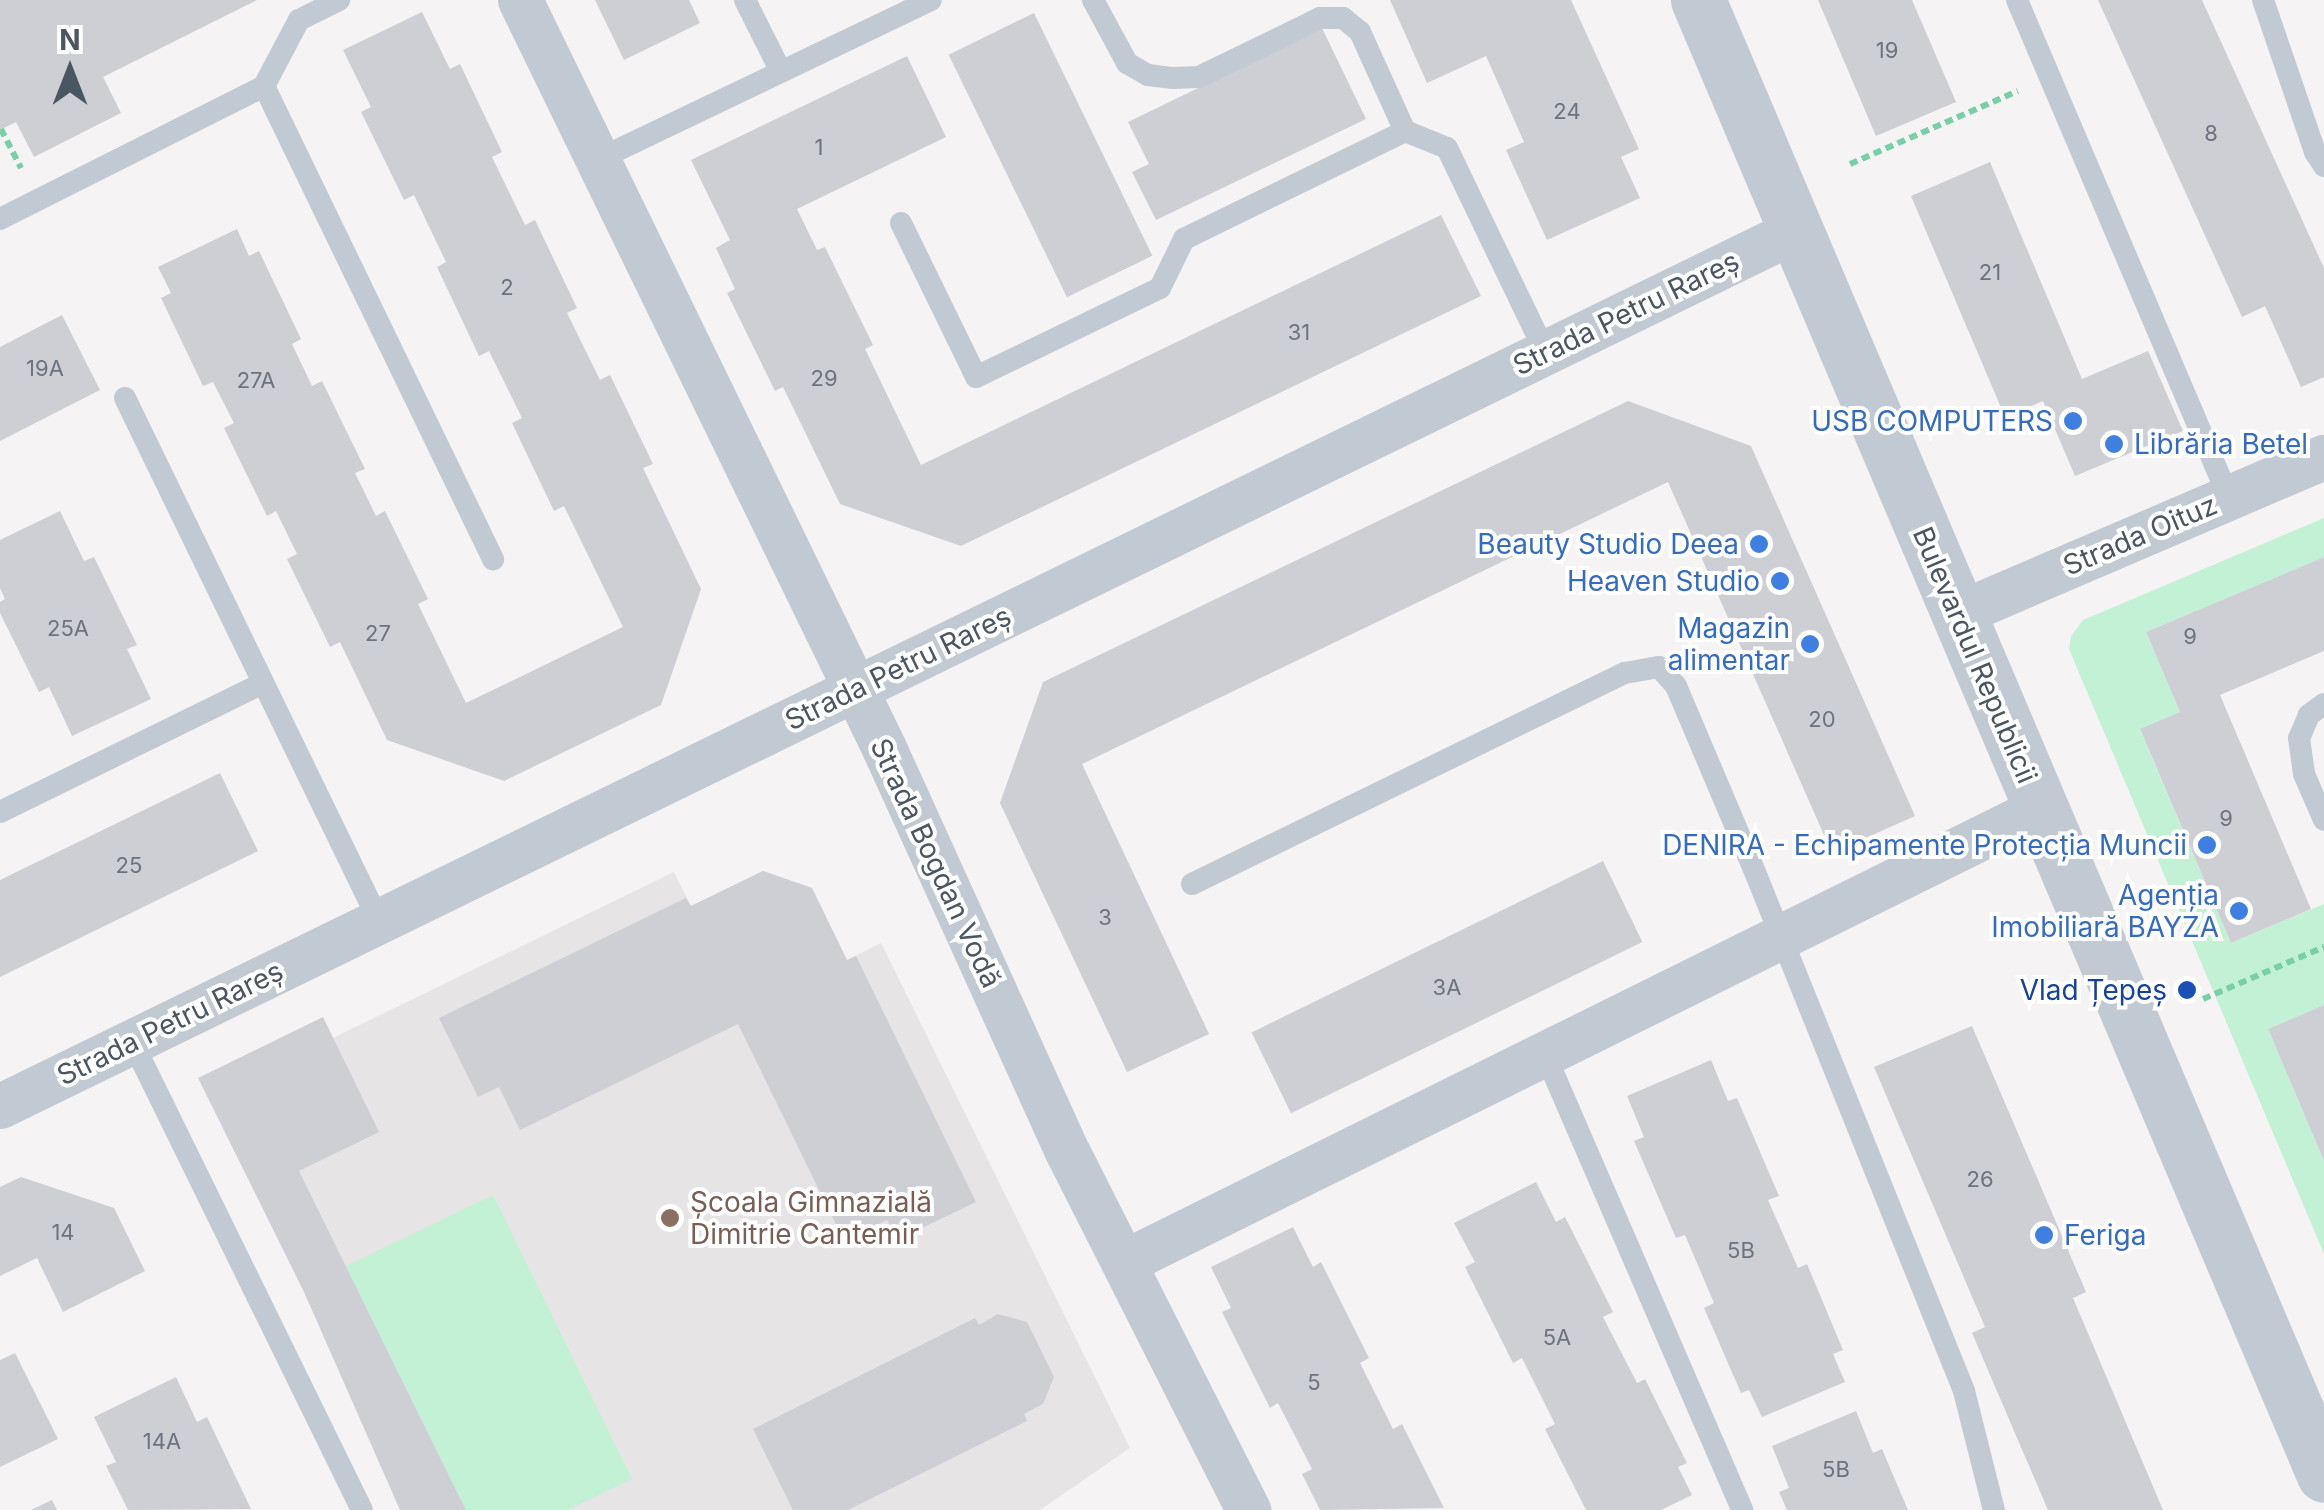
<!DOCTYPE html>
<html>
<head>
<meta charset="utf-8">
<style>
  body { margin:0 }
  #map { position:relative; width:2324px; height:1510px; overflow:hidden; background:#f5f3f3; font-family:Inter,sans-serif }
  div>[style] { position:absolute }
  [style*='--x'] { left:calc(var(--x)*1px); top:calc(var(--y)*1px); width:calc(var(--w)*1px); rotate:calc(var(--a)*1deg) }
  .education>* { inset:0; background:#e6e4e5 }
  .green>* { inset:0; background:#c3f1d5 }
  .building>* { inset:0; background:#cdcfd5; transform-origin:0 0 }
  .path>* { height:6px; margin-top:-3px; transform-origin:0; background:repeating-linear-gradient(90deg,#7ad0a6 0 8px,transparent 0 13px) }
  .service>* { height:22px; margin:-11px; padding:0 11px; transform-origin:11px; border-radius:11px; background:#c1cad2 }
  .minor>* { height:45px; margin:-22.5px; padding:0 22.5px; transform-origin:22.5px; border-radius:22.5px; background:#c1cad2 }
  .tertiary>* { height:55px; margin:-27.5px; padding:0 27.5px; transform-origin:27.5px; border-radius:27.5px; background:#c1cad2 }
  .dots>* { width:28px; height:28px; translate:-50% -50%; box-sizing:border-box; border:5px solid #fff; border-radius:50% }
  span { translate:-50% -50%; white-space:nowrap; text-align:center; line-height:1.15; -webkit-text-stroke:8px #fff; paint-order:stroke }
  .number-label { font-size:22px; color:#6b747e }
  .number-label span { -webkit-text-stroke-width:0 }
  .street-label { font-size:28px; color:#4a5661 }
  .shop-label { font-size:28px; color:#366cbe }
  .right { translate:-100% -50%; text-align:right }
  .left { translate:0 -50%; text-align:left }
  .transit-label { font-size:28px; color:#164399 }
  .education-label { font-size:28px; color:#785e54 }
  .north { position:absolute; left:20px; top:20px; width:100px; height:100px; -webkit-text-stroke:8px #fff; paint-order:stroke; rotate:0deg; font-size:28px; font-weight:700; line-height:40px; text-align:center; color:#4a5661 }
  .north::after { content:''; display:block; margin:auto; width:35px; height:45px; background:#4a5661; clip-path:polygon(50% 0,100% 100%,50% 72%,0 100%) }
</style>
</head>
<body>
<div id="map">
  <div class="education">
    <div style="clip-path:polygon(763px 871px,812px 888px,847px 960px,881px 943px,1130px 1448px,1040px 1510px,466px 1510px,299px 1171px,333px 1038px,674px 872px,691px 906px)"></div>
  </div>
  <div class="green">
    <div style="clip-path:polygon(2324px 518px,2324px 557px,2146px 632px,2180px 712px,2140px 730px,2231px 943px,2324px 904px,2324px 1005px,2268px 1029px,2324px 1161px,2324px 1254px,2069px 649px,2071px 636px,2083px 620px)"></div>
    <div style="clip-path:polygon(493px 1195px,632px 1479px,568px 1510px,466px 1510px,346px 1266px)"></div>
  </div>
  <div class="building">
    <div style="clip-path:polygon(0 0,257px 0,103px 77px,121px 113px,34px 157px,16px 122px,0 130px)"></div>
    <div style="clip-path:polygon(595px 0,689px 0,700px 23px,624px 60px)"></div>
    <div style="clip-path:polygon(1390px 0,1571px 0,1639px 149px,1621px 157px,1640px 198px,1547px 240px,1506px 150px,1524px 142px,1486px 56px,1427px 83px)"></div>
    <div style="clip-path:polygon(1818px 0,1912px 0,1956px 102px,1876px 136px)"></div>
    <div style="clip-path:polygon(2098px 0,2202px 0,2324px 268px,2324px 377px,2301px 387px,2265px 306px,2242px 317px)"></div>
    <div style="clip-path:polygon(422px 12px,450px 69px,460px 64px,502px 152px,492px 157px,525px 225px,535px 220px,577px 308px,567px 313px,600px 380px,610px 375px,653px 464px,643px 468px,701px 589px,661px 705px,504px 781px,387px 740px,340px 642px,330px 647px,287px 559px,297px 554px,276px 511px,267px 516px,224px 428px,234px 423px,213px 382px,203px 386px,161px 298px,171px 293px,158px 267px,237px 229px,249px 256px,259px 251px,301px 339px,292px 344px,312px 386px,322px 381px,365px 469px,355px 473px,376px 516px,385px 511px,428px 599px,418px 604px,466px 703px,623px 627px,564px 506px,554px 511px,512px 423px,522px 418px,489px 351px,479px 356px,437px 267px,446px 262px,414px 195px,404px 200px,361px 112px,371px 107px,343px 50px)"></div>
    <div style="left:1034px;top:13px;width:270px;height:95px;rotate:64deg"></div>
    <div style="clip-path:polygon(1322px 28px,1366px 119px,1156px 220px,1132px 172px,1149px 164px,1128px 122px)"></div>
    <div style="clip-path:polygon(907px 56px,946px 137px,797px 209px,817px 250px,825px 247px,873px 345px,865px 349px,921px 465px,1441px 215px,1481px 296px,961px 546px,840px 504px,783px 387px,775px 391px,727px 293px,735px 289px,716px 248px,730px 240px,691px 160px)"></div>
    <div style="clip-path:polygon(1990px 162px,2082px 379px,2148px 351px,2183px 431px,2075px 476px,2043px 401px,2005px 417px,1911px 196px)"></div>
    <div style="clip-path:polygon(62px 315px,100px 390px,0 441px,0 347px)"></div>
    <div style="clip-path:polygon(1628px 401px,1751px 446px,1915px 816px,1832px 853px,1668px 482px,1082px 764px,1209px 1034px,1127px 1072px,1000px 803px,1043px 682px)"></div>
    <div style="clip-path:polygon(60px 511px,84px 561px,94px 557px,137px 645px,127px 649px,151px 699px,72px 736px,49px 687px,39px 692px,0 613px,0 602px,5px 599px,0 588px,0 540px)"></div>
    <div style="clip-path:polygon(2324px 557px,2324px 651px,2220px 695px,2311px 909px,2231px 943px,2140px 729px,2180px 712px,2146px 632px)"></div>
    <div style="clip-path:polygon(220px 773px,258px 851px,0 977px,0 880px)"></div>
    <div style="left:1603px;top:861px;width:90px;height:391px;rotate:64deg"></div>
    <div style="clip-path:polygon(763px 871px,812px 888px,847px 960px,856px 956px,976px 1202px,897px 1240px,887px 1220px,844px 1241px,738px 1024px,520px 1130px,499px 1087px,478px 1097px,439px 1018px,686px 898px,691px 906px)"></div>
    <div style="clip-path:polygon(2324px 1005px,2324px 1161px,2268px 1029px)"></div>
    <div style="clip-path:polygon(323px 1017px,379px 1132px,299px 1171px,466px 1510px,400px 1510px,304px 1292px,198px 1078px)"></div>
    <div style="clip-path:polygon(1972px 1026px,2086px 1292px,2073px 1298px,2163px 1510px,2048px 1510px,1972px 1333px,1985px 1327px,1874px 1067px)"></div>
    <div style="clip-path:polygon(1711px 1060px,1728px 1101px,1737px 1098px,1779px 1196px,1768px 1200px,1798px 1268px,1807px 1264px,1843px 1350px,1833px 1354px,1845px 1382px,1762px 1417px,1749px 1390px,1741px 1393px,1704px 1308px,1714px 1303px,1685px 1235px,1676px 1238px,1634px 1141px,1644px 1137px,1627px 1096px)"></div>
    <div style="clip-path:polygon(21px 1177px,114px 1208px,145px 1271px,63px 1312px,37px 1258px,0 1276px,0 1187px)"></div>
    <div style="clip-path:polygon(1536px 1182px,1556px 1222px,1565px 1217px,1613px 1312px,1603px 1317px,1637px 1383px,1645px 1379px,1687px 1463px,1678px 1467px,1692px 1495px,1661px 1510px,1586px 1510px,1545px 1429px,1555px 1424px,1522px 1358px,1513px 1363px,1465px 1267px,1475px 1262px,1454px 1223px)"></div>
    <div style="clip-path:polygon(1293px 1227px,1313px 1267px,1321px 1262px,1369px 1358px,1360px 1363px,1393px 1429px,1402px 1424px,1444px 1508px,1320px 1510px,1302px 1474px,1312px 1469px,1278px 1403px,1270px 1408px,1222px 1312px,1231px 1308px,1211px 1267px)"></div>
    <div style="clip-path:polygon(998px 1314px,1027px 1322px,1054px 1377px,1043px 1404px,1024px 1414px,1027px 1421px,848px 1510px,793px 1510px,753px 1429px,975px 1318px,979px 1325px)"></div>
    <div style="clip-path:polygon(15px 1353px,58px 1439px,0 1467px,0 1360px)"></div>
    <div style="clip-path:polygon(176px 1377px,197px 1422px,207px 1417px,251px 1509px,128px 1510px,106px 1466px,116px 1462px,94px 1417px)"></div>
    <div style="clip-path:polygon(1856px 1411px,1873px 1453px,1882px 1449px,1908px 1510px,1787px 1510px,1779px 1492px,1789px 1488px,1772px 1446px)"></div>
    <div style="clip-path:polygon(52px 1500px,57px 1510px,31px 1510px)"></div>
  </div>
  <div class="path">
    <div style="--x:1;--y:129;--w:44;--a:62.9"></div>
    <div style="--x:1850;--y:164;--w:183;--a:-23.5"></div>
    <div style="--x:2203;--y:999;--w:132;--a:-23.3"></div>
  </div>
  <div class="service">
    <div style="--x:745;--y:0;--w:80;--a:63.4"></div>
    <div style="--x:1093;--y:0;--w:72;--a:61.6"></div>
    <div style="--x:1127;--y:63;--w:24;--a:30"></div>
    <div style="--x:1148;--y:75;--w:25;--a:7"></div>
    <div style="--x:1173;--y:78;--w:26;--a:-2"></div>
    <div style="--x:1199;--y:77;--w:135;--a:-26"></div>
    <div style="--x:1320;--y:18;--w:23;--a:0"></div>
    <div style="--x:1343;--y:18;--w:22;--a:39"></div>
    <div style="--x:1360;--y:32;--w:109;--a:65.6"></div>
    <div style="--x:2017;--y:0;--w:541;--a:66.94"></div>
    <div style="--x:2263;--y:0;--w:161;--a:71.1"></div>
    <div style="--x:2315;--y:152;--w:17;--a:57"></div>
    <div style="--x:264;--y:86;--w:526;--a:64.17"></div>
    <div style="--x:597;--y:160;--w:370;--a:-25.6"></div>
    <div style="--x:0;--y:219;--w:296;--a:-26.7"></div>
    <div style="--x:264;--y:86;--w:75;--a:-62.1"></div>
    <div style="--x:299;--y:20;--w:45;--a:-26.6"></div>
    <div style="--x:901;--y:223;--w:171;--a:64"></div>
    <div style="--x:976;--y:377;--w:204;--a:-25.8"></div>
    <div style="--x:1160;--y:288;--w:55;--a:-63.9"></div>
    <div style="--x:1184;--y:239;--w:246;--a:-26"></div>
    <div style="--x:1405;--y:131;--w:45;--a:22"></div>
    <div style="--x:1447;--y:148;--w:226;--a:64.3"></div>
    <div style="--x:125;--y:398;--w:581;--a:64.1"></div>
    <div style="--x:2324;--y:704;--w:19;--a:144"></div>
    <div style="--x:2309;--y:715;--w:25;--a:113"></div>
    <div style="--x:2299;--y:738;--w:36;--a:82"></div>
    <div style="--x:2304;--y:774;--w:50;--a:66.5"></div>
    <div style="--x:0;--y:812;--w:293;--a:-26.1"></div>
    <div style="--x:1192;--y:884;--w:482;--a:-26"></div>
    <div style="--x:1625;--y:673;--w:35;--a:-10"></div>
    <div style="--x:1659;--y:667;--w:25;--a:48"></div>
    <div style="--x:1676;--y:686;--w:207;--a:67"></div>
    <div style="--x:1757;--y:877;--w:554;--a:68.06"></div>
    <div style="--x:1964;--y:1391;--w:123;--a:75.9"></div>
    <div style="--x:132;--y:1041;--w:522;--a:63.88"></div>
    <div style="--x:1545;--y:1054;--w:497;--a:66.6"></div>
  </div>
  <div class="minor">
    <div style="--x:520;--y:0;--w:832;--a:64.05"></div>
    <div style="--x:884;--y:748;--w:445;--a:65.6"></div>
    <div style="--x:1068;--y:1153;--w:400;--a:63.2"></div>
    <div style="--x:1957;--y:614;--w:399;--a:-23.2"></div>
    <div style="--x:0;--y:1106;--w:1998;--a:-26"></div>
    <div style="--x:1124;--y:1262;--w:1021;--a:-26.34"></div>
  </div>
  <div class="tertiary">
    <div style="--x:1698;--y:0;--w:1602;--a:67"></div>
  </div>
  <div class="dots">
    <div style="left:2073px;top:421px;background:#3f7fe0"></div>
    <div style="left:2114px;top:444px;background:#3f7fe0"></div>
    <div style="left:1759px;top:544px;background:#3f7fe0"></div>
    <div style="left:1780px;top:581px;background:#3f7fe0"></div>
    <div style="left:1810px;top:644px;background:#3f7fe0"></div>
    <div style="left:2207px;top:845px;background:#3f7fe0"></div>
    <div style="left:2239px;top:911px;background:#3f7fe0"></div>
    <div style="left:2187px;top:990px;background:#1a4fb4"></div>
    <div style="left:670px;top:1218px;background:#8d6e63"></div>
    <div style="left:2044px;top:1235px;background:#3f7fe0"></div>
  </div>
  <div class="number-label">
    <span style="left:1887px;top:51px">19</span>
    <span style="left:1567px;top:112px">24</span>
    <span style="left:2211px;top:134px">8</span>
    <span style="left:819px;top:148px">1</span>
    <span style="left:1990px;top:273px">21</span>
    <span style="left:507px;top:288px">2</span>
    <span style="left:1299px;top:333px">31</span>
    <span style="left:45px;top:369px">19A</span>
    <span style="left:824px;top:379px">29</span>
    <span style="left:256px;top:381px">27A</span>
    <span style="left:68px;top:629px">25A</span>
    <span style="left:378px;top:634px">27</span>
    <span style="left:2190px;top:637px">9</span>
    <span style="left:1822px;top:720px">20</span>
    <span style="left:2226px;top:819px">9</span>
    <span style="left:129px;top:866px">25</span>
    <span style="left:1105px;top:918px">3</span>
    <span style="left:1447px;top:988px">3A</span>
    <span style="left:1980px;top:1180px">26</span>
    <span style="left:63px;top:1233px">14</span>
    <span style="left:1741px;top:1251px">5B</span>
    <span style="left:1557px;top:1338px">5A</span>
    <span style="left:1314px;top:1383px">5</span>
    <span style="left:162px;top:1442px">14A</span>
    <span style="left:1836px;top:1470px">5B</span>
  </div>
  <div class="street-label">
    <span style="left:1626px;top:313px;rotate:-26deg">Strada Petru Rareș</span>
    <span style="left:2140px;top:535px;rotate:-23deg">Strada Oituz</span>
    <span style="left:1975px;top:655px;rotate:67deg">Bulevardul Republicii</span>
    <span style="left:898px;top:668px;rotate:-26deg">Strada Petru Rareș</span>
    <span style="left:936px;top:863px;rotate:65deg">Strada Bogdan Vodă</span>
    <span style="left:170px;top:1023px;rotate:-26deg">Strada Petru Rareș</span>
  </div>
  <div class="shop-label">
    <span class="right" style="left:2053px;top:421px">USB COMPUTERS</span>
    <span class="left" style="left:2134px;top:444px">Librăria Betel</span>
    <span class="right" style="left:1739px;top:544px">Beauty Studio Deea</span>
    <span class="right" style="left:1760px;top:581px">Heaven Studio</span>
    <span class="right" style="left:1790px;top:644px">Magazin<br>alimentar</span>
    <span class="right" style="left:2187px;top:845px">DENIRA - Echipamente Protecția Muncii</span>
    <span class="right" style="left:2219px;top:911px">Agenția<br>Imobiliară BAYZA</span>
    <span class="left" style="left:2064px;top:1235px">Feriga</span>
  </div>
  <div class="transit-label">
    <span class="right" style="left:2167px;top:990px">Vlad Țepeș</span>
  </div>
  <div class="education-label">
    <span class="left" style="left:690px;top:1218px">Școala Gimnazială<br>Dimitrie Cantemir</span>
  </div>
  <div class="north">N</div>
</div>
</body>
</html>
